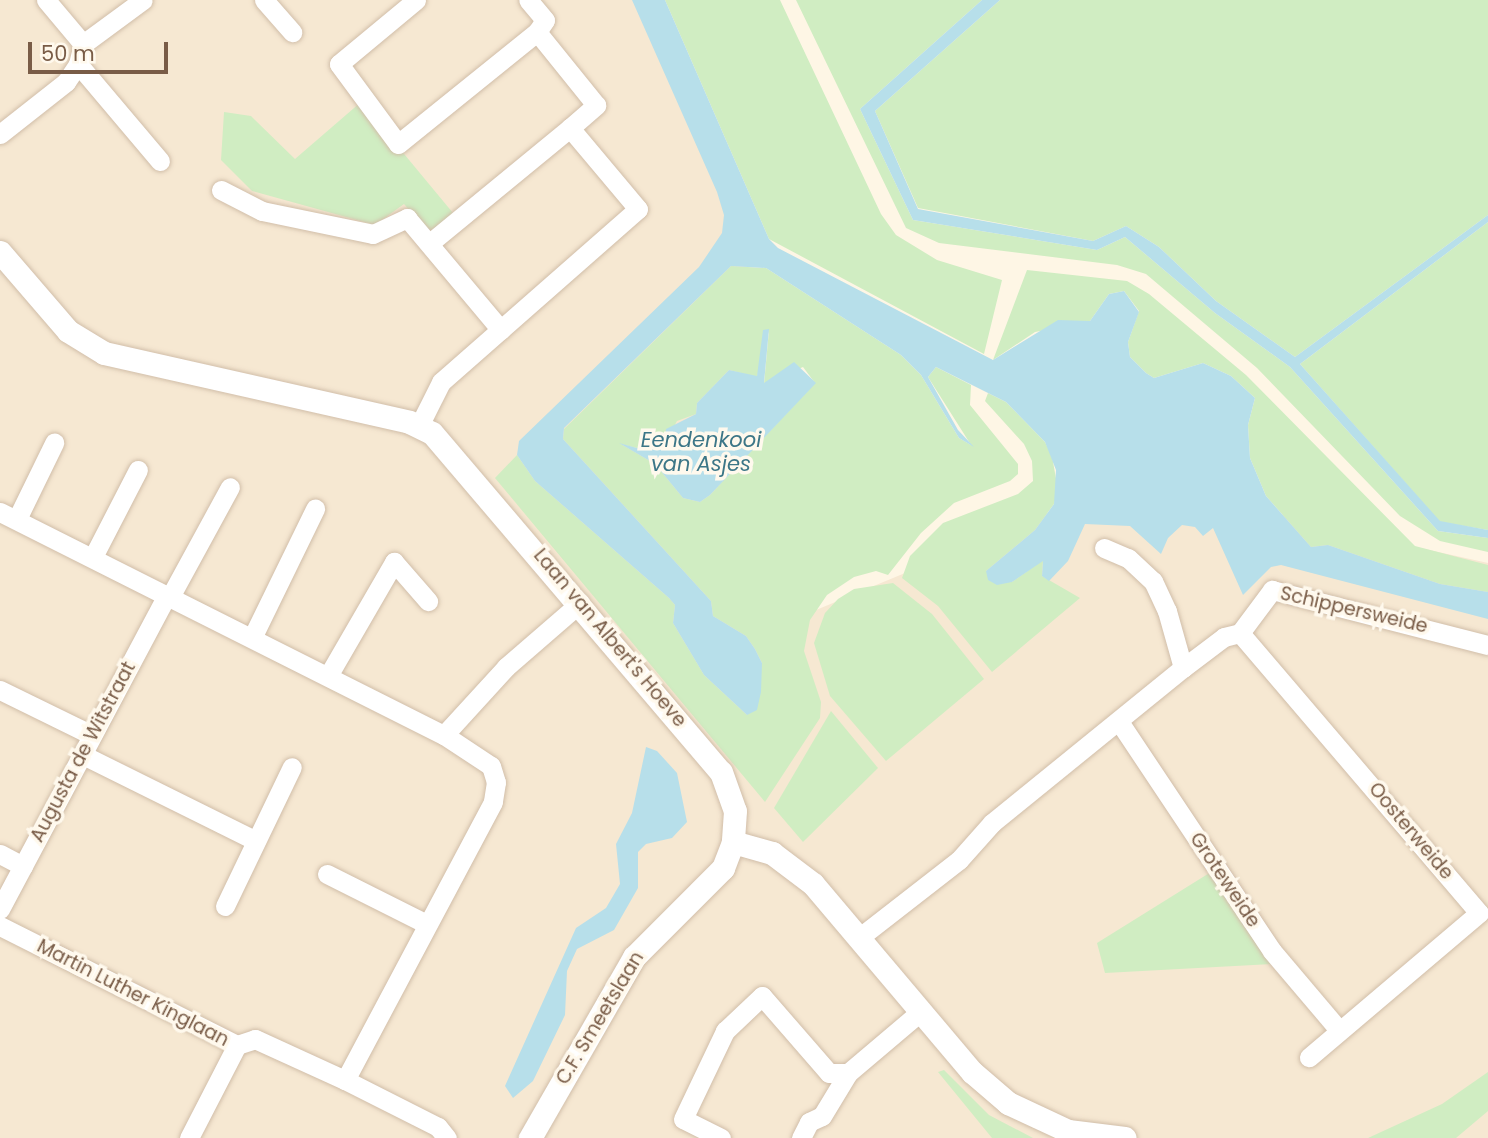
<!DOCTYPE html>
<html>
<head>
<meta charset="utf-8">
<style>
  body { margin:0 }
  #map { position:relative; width:1488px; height:1138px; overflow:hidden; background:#fef6e5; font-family:Poppins,sans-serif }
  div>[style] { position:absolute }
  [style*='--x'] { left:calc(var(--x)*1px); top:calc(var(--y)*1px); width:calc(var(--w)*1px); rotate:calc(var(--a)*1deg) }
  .residential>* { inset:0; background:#f6e8d2 }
  .green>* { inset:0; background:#d0edc2 }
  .water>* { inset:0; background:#b7dfea }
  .roads { filter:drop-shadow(0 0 2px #d1bea9) drop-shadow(0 0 2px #d1bea9) }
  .minor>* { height:19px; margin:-9.5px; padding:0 9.5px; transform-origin:9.5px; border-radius:9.5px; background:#fff }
  .tertiary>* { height:23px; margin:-11.5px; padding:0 11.5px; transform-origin:11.5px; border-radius:11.5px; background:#fff }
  span { translate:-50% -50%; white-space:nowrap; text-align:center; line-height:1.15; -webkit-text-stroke:7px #fff9ed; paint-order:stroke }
  .street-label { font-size:19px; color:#795c47 }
  .water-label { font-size:21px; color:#3c7687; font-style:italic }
  .scale { position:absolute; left:28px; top:42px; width:140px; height:32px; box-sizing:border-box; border:4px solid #795c47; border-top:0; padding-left:9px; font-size:21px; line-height:24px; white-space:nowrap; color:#795c47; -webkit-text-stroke:5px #fff9ed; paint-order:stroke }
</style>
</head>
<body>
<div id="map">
  <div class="residential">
    <div style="clip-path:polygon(0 0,659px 0,744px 231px,761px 633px,1145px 473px,1321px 526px,1488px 563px,1488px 1138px,0 1138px)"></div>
  </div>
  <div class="green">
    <div style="clip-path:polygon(665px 0,780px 0,881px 214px,896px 235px,937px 260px,1002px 280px,984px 354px,769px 239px)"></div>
    <div style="clip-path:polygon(796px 0,982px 0,860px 109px,913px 220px,1097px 250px,1125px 237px,1215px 313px,1290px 367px,1438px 531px,1488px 538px,1488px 552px,1440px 541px,1400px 516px,1257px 368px,1146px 274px,1117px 265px,939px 243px,906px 228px)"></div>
    <div style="clip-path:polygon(1000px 0,1488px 0,1488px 215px,1295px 357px,1216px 301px,1159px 247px,1126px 226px,1093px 241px,918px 208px,875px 111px)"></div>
    <div style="clip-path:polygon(361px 102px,453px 213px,429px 233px,404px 204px,375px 225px,252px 191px,221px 160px,224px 112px,251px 116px,295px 159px)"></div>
    <div style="clip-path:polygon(1488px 222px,1488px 530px,1440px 522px,1300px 364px)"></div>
    <div style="clip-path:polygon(evenodd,731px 266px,766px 268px,901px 355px,921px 375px,959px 438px,971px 445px,928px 377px,936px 367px,971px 385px,970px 405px,1018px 464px,1018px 474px,1010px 481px,954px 503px,921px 533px,888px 575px,876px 571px,854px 577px,827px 595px,810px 620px,804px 651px,821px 702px,820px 718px,765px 802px,495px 478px,517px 455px,535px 481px,669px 598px,675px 605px,673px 623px,704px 675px,747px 715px,762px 663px,755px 649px,746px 636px,713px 616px,711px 601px,563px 439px,564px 429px,731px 266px,769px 330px,764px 384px,803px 367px,815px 383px,710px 495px,700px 502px,683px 498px,655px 464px,621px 444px,645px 450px,665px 443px,677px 421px,696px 414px,697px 403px,729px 370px,757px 377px,769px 330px)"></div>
    <div style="clip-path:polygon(1027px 270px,1127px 281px,1149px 294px,1246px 375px,1415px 546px,1488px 565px,1488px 592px,1440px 584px,1328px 545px,1311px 547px,1266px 496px,1250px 458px,1248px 425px,1255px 398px,1231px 376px,1203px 363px,1154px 378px,1146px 373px,1130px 357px,1128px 342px,1139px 311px,1124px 291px,1109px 294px,1090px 321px,1035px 332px,993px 360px)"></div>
    <div style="clip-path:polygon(988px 393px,1006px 402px,1045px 442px,1052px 456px,1058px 490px,1054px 504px,1035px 530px,986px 571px,1012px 582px,1043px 560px,1042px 576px,1080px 598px,992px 672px,938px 606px,902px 578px,910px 556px,943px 523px,1018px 494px,1033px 481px,1032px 461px,1024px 444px,985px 401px)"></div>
    <div style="clip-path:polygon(893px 583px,932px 614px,984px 679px,886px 761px,830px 696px,814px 643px,825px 613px,838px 599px,854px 589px)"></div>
    <div style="clip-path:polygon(831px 711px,878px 768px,803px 842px,774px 808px)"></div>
    <div style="clip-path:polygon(1211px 872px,1272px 964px,1105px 973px,1097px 943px)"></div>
    <div style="clip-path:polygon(944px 1070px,989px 1115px,1033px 1138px,992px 1138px,938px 1072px)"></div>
    <div style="clip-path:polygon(1488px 1072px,1488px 1111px,1456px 1138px,1368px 1138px,1442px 1104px)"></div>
  </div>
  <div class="water">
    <div style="clip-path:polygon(632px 0,665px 0,769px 239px,778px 248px,993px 360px,1058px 320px,1090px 321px,1109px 294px,1124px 291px,1139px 312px,1128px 342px,1130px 357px,1146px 373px,1154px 378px,1203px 363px,1231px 376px,1255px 398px,1248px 425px,1250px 458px,1266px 496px,1311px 547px,1328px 545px,1440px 584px,1488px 592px,1488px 619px,1281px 565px,1271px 567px,1243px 595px,1213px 528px,1203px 536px,1195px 527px,1182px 525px,1168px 538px,1161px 554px,1130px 526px,1085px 524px,1068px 561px,1049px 581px,1042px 576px,1043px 561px,1012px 582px,997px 585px,988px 580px,986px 571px,1035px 530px,1054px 504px,1056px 470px,1045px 442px,1006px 402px,936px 367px,928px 377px,958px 430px,974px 447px,959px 438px,921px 375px,901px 355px,766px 268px,731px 266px,564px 428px,563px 439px,711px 601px,713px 616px,746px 636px,755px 649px,762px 663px,761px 692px,757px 710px,747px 715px,704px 675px,673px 623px,675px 605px,669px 598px,535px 481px,517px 455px,519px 441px,699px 267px,722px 233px,724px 215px,717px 192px)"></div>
    <div style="clip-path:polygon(982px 0,1000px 0,875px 111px,918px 209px,1093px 241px,1126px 226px,1159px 247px,1216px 301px,1295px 357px,1488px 215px,1488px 222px,1300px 364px,1440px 521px,1488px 530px,1488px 538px,1438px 531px,1290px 367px,1215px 313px,1125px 237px,1097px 250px,913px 220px,860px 109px)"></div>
    <div style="clip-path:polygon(769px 329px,764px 383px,794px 362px,816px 383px,710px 495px,700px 502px,683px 498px,655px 464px,619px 443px,644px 450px,665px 443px,666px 429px,696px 414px,697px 403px,729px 370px,757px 376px,763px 330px)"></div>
    <div style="clip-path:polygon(646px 747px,657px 751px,677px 773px,687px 822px,672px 838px,646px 844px,638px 852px,638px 888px,614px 930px,577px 949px,567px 971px,565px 1015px,533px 1081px,513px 1098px,505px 1086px,576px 928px,606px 908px,620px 884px,616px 844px,632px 813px)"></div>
  </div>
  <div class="roads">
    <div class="minor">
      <div style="--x:46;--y:0;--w:57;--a:49.9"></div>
      <div style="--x:83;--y:44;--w:21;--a:104"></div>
      <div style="--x:78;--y:64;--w:127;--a:49.8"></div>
      <div style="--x:264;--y:0;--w:43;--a:48.8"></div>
      <div style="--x:416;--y:0;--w:100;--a:140.3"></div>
      <div style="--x:339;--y:64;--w:99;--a:53.6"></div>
      <div style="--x:398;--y:144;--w:179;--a:-38.9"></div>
      <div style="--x:83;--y:44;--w:74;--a:-36.3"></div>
      <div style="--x:0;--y:134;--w:84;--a:-38.2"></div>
      <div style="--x:66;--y:82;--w:22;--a:-56"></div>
      <div style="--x:221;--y:190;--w:46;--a:27.1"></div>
      <div style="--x:262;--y:211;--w:113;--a:11.7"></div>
      <div style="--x:373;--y:234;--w:38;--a:-25"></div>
      <div style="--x:407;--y:218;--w:146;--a:50"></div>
      <div style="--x:431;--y:242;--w:180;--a:-39.4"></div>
      <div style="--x:419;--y:426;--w:49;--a:-63.4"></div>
      <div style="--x:441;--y:382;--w:262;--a:-41.3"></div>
      <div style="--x:638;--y:209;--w:106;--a:-130"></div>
      <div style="--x:570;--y:128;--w:35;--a:-41"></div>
      <div style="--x:596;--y:105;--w:94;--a:-128.9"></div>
      <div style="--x:537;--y:32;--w:14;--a:-56"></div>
      <div style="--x:545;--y:20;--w:26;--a:-130"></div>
      <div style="--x:0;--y:512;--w:497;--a:26.7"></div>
      <div style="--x:444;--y:735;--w:56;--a:33.4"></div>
      <div style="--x:491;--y:766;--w:17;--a:73"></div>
      <div style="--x:496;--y:782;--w:20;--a:99"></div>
      <div style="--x:493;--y:802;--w:315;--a:118"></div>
      <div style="--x:17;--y:519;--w:85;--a:-64"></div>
      <div style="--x:1104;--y:548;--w:26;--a:23"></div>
      <div style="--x:1128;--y:558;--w:34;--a:43"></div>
      <div style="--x:1153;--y:581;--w:33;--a:65"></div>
      <div style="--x:1167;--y:611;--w:59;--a:74.3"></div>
      <div style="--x:93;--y:557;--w:98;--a:-62.7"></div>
      <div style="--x:170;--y:597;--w:125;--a:-61.4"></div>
      <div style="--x:1240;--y:633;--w:54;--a:-53.3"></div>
      <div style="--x:1272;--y:590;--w:223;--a:14.3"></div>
      <div style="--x:252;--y:638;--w:144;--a:-64"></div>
      <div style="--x:328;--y:676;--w:132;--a:-59.9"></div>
      <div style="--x:394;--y:562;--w:52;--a:48.9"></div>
      <div style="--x:0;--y:690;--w:102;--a:26.1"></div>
      <div style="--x:1120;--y:723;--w:274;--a:56.3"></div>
      <div style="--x:1272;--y:951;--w:104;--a:49.7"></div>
      <div style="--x:444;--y:735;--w:92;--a:-47.6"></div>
      <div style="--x:506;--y:667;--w:98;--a:-40.9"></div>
      <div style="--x:83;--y:755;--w:193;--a:26.4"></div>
      <div style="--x:0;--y:854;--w:26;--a:28"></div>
      <div style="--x:327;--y:874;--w:112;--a:26.6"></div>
      <div style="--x:225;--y:906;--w:154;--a:-64.3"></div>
      <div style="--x:0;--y:909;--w:356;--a:-62"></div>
      <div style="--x:0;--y:926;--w:265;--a:26.7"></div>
      <div style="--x:237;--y:1045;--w:19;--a:-18"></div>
      <div style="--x:255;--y:1039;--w:99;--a:24.5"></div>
      <div style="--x:345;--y:1080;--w:104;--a:26.8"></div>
      <div style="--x:438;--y:1127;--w:14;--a:51"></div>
      <div style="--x:860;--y:937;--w:125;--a:-37.9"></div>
      <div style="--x:959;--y:860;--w:50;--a:-48.3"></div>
      <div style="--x:992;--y:823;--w:246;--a:-39.1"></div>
      <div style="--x:1183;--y:668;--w:51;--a:-37.1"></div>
      <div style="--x:1224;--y:637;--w:16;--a:-14"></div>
      <div style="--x:1240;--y:633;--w:368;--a:49.5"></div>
      <div style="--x:1479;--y:913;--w:223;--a:139.7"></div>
      <div style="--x:189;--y:1138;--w:105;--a:-62.7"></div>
      <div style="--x:721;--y:1138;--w:42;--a:-153.4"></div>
      <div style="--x:683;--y:1119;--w:98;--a:-64.5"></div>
      <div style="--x:725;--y:1031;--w:51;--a:-43.4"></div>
      <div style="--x:762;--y:996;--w:102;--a:49"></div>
      <div style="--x:829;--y:1073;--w:19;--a:0"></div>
      <div style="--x:801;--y:1138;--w:18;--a:-63"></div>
      <div style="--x:809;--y:1122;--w:14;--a:-25"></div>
      <div style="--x:822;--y:1116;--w:50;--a:-58.8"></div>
      <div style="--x:848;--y:1073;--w:96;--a:-40.3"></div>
    </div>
    <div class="tertiary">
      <div style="--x:0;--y:252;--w:104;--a:49.3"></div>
      <div style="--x:68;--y:331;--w:42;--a:31.4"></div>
      <div style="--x:104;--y:353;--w:313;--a:12.7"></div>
      <div style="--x:409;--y:422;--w:25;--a:26"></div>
      <div style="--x:432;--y:433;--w:445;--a:49.6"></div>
      <div style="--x:721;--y:772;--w:41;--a:70.3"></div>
      <div style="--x:735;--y:811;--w:31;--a:94"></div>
      <div style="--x:733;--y:842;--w:28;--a:111"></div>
      <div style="--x:723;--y:868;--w:126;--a:135"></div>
      <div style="--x:634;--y:957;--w:209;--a:119.9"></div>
      <div style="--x:733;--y:842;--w:41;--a:15.8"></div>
      <div style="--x:772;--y:853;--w:51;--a:37.1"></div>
      <div style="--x:813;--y:884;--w:246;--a:49.8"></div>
      <div style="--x:972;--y:1072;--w:48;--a:40.7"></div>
      <div style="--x:1008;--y:1103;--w:66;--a:25"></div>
      <div style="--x:1068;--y:1131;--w:57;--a:7"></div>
    </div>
  </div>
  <div class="street-label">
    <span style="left:1354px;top:610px;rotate:13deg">Schippersweide</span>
    <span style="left:610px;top:638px;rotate:50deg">Laan van Albert's Hoeve</span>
    <span style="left:83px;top:752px;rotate:-62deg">Augusta de Witstraat</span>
    <span style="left:1411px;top:831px;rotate:50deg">Oosterweide</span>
    <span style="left:1225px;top:880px;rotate:56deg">Groteweide</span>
    <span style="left:133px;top:993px;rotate:27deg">Martin Luther Kinglaan</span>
    <span style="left:600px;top:1018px;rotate:-59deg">C.F. Smeetslaan</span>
  </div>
  <div class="water-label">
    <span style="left:701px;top:452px">Eendenkooi<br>van Asjes</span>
  </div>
  <div class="scale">50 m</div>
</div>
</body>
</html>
